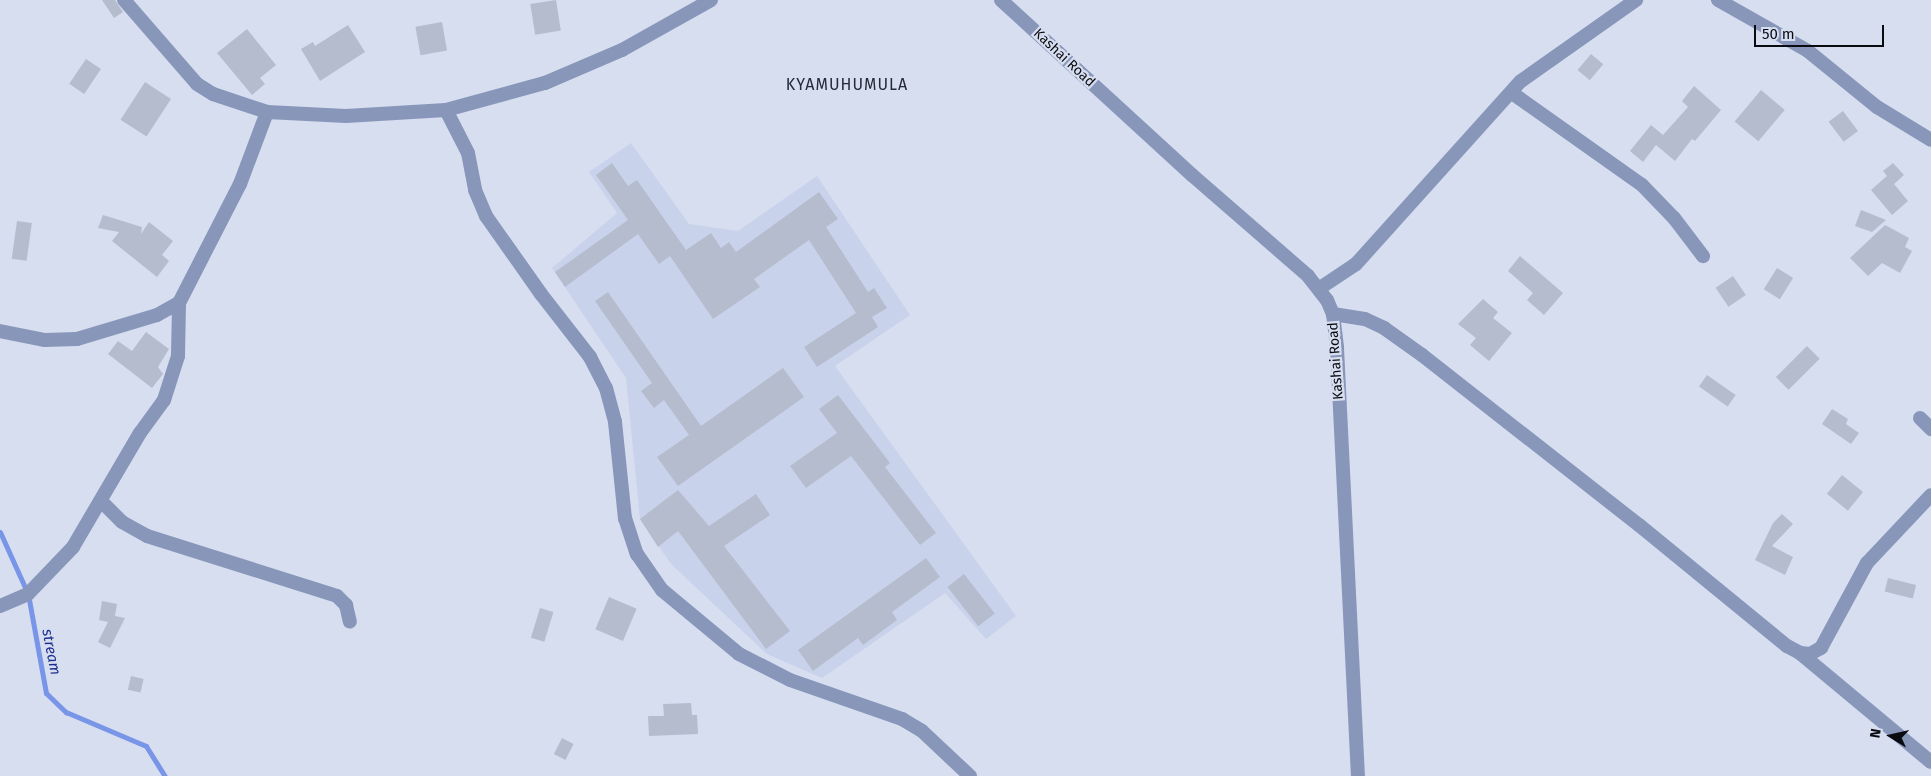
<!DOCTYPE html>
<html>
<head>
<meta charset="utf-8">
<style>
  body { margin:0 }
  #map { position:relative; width:1931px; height:776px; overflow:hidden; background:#d7def0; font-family:"Fira Sans",sans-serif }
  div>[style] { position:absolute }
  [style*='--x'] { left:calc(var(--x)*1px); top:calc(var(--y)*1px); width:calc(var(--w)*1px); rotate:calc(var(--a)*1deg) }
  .built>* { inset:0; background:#c8d2eb }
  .stream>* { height:5px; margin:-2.5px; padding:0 2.5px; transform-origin:2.5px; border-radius:2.5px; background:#7895e7 }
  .building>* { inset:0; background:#b5bcce; transform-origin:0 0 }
  .minor>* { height:14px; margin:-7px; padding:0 7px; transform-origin:7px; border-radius:7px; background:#8896ba }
  .tertiary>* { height:14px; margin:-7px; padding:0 7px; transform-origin:7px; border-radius:7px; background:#8896ba }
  span { translate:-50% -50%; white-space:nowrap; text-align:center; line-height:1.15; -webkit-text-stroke:4.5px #d7def0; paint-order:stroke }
  .street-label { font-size:14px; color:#090b11 }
  .water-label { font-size:15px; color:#1d308e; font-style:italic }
  .quarter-label { font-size:16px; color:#242a37; letter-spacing:1px }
  .north { position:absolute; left:1866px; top:711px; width:50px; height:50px; -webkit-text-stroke:4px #d7def0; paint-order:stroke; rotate:280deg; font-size:14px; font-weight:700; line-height:20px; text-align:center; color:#090b11 }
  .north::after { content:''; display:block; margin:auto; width:18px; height:22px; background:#090b11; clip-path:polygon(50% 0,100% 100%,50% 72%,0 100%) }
  .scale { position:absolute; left:1754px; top:25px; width:130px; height:22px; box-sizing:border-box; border:2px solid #090b11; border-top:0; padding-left:6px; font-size:15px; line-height:18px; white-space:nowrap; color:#090b11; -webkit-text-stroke:4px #d7def0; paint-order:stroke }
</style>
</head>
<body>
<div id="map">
  <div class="built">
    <div style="clip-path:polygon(631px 143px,689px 224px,738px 231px,817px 176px,910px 315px,835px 366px,1016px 616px,986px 639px,945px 593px,822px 678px,767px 654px,671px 564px,640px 519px,626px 378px,552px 268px,617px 213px,589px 172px)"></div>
  </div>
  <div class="stream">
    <div style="--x:0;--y:532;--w:68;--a:65.7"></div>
    <div style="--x:28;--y:594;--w:101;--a:79.7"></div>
    <div style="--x:46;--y:693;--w:28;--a:44"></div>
    <div style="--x:66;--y:712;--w:87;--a:23"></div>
    <div style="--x:146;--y:746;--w:36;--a:58"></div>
  </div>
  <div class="building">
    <div style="clip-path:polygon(102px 0,115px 0,123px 12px,114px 18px)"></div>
    <div style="left:556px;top:0;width:31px;height:26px;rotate:81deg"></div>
    <div style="left:442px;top:22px;width:29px;height:27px;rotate:80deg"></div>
    <div style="clip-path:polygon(348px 25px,365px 52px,320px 81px,301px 49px,313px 42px,315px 46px)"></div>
    <div style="clip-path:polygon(247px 29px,276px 65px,260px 78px,265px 84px,252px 95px,217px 53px)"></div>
    <div style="left:1591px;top:54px;width:16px;height:21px;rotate:40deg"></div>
    <div style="left:86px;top:59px;width:18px;height:30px;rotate:34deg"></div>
    <div style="left:145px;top:82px;width:31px;height:45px;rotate:33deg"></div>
    <div style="clip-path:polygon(1694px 86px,1721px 110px,1695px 141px,1692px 139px,1675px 161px,1656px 145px,1643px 162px,1630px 151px,1651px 125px,1663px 135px,1688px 107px,1682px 101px)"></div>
    <div style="left:1761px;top:90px;width:31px;height:41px;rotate:40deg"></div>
    <div style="left:1843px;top:111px;width:25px;height:18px;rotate:53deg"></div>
    <div style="clip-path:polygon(612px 163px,628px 186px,637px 180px,686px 250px,711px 233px,721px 248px,729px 242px,736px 252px,819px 192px,838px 219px,826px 227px,868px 292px,874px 288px,887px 308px,872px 317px,878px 327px,817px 367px,804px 347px,856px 313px,809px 240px,754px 279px,760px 287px,713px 319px,670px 256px,659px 264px,638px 234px,565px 287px,555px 272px,628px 220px,596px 175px)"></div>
    <div style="clip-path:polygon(1893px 163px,1904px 175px,1894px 184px,1908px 201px,1892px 215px,1871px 190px,1887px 176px,1883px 171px)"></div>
    <div style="clip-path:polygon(1861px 210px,1886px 220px,1872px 232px,1855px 226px)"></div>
    <div style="clip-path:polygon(103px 215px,142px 227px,141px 234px,149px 222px,173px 241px,162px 255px,169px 261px,157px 277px,112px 241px,119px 232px,98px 228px)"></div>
    <div style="left:17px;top:221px;width:15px;height:38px;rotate:8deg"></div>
    <div style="clip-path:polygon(1885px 225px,1909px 238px,1905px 247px,1912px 251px,1900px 273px,1882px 263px,1868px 276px,1850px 258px)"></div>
    <div style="clip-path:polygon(1520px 256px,1563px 293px,1544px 315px,1527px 300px,1533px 293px,1508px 271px)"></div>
    <div style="left:1777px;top:268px;width:19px;height:25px;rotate:32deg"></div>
    <div style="left:1733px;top:276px;width:23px;height:21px;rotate:56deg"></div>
    <div style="clip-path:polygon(608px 292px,701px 426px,783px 368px,804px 397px,678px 486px,657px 457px,689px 435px,664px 400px,654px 408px,641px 391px,652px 383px,595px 301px)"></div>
    <div style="clip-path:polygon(1483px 299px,1498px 312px,1493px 318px,1512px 333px,1489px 361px,1470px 345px,1476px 338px,1458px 324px)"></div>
    <div style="clip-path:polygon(146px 332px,169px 349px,158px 367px,163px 374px,152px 388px,108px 354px,118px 341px,132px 351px)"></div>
    <div style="left:1807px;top:346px;width:18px;height:44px;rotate:45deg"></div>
    <div style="left:1707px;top:375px;width:35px;height:14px;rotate:35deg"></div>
    <div style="clip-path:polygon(838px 395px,890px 463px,885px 467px,936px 533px,920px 545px,851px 456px,806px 488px,790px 466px,837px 433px,819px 409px)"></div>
    <div style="clip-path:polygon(1832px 409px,1848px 419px,1846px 424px,1859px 433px,1851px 444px,1822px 424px)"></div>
    <div style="left:1842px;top:475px;width:27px;height:24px;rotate:39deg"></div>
    <div style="clip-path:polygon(678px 490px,709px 526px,756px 494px,770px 515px,724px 546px,790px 631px,766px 649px,678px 531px,658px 547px,640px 519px)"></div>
    <div style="clip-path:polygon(1782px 514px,1793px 524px,1772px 546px,1793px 557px,1785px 575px,1755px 560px,1773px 523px)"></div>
    <div style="clip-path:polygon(926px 558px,940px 577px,892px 612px,897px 620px,863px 645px,858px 638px,813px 671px,798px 650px)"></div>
    <div style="left:964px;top:574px;width:50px;height:21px;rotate:52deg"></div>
    <div style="left:1888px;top:578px;width:29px;height:14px;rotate:14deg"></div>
    <div style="left:609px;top:597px;width:30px;height:35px;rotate:23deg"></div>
    <div style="clip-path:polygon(102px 601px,117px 604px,115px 616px,125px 618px,110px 648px,98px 642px,108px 622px,99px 620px)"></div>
    <div style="left:540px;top:608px;width:14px;height:31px;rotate:17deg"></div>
    <div style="left:131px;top:676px;width:13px;height:14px;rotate:13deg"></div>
    <div style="clip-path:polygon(691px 703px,692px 715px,697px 715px,698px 734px,649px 736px,648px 716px,664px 716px,663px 704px)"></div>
    <div style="left:562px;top:738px;width:13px;height:18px;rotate:27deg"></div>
  </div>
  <div class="minor">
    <div style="--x:124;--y:0;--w:111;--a:49"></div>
    <div style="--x:197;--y:84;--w:19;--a:32"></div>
    <div style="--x:213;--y:94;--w:57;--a:18.4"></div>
    <div style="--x:267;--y:112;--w:79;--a:2.9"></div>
    <div style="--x:346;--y:116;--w:100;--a:-3.4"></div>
    <div style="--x:446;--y:110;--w:103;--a:-15.3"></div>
    <div style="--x:545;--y:83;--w:84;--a:-23.2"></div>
    <div style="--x:622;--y:50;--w:102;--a:-29.3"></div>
    <div style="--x:1718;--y:0;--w:103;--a:29.5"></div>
    <div style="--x:1808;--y:51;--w:89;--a:39.1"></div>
    <div style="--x:1877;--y:107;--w:63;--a:31.4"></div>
    <div style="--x:1512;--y:93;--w:159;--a:35.3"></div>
    <div style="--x:1642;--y:185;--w:46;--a:45.9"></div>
    <div style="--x:1674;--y:218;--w:48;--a:52.7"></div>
    <div style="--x:446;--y:110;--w:48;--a:62.9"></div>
    <div style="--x:468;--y:153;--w:38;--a:79"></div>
    <div style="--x:475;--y:190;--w:28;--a:67"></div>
    <div style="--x:486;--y:216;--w:95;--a:54.8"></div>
    <div style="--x:541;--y:294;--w:80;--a:52.1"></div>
    <div style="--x:590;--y:357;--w:35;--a:63"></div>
    <div style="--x:606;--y:388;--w:35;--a:75"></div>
    <div style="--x:615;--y:422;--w:97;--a:84.1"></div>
    <div style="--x:625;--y:518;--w:38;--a:72"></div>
    <div style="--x:637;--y:554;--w:44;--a:55.2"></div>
    <div style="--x:662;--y:590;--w:100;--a:39.7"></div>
    <div style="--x:739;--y:654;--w:57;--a:27"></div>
    <div style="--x:790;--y:680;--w:119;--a:19.2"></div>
    <div style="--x:902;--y:719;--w:23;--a:31"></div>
    <div style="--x:922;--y:731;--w:66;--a:43.2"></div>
    <div style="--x:1320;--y:288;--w:43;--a:-33.7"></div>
    <div style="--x:1356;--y:264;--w:246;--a:-48"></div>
    <div style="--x:1521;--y:81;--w:141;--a:-35.2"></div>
    <div style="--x:1333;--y:314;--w:32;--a:9"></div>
    <div style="--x:1365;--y:319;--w:21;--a:25"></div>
    <div style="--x:1384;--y:328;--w:47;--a:35.4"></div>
    <div style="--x:1422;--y:355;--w:276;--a:38.1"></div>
    <div style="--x:1639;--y:525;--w:191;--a:39.3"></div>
    <div style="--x:1787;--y:646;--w:15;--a:28"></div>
    <div style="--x:1800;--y:653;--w:10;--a:6"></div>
    <div style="--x:1810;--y:654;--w:13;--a:-29"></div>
    <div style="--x:1821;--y:648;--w:97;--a:-61.6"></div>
    <div style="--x:1867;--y:563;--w:93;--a:-46.7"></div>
    <div style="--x:0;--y:331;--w:46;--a:11.3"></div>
    <div style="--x:45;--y:340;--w:32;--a:-2"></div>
    <div style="--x:77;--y:339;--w:84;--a:-16.7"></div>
    <div style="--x:157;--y:315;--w:25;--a:-29"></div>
    <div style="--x:1920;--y:418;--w:16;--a:45"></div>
    <div style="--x:102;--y:502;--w:28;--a:45"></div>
    <div style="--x:122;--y:522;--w:29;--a:29"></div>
    <div style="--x:147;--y:536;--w:199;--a:17.5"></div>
    <div style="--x:337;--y:596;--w:13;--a:45"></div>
    <div style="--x:346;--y:605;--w:17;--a:77"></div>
    <div style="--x:0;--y:606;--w:30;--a:-23"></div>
    <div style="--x:28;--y:594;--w:65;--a:-46.2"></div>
    <div style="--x:73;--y:547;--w:132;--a:-59.6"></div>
    <div style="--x:140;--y:433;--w:41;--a:-54"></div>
    <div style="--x:164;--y:400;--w:46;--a:-72.3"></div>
    <div style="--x:178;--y:356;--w:53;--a:-88.9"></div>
    <div style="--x:179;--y:303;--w:134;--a:-62.9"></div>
    <div style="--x:240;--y:184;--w:77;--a:-69.4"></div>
    <div style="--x:1800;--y:653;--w:170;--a:39.8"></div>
  </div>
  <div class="tertiary">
    <div style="--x:1001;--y:0;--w:259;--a:42.5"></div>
    <div style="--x:1192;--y:175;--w:154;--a:41"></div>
    <div style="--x:1308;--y:276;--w:31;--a:52"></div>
    <div style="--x:1327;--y:300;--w:15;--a:67"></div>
    <div style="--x:1333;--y:314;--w:34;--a:83"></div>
    <div style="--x:1337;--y:348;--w:429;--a:87.2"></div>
  </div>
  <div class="street-label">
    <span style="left:1064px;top:58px;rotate:43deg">Kashai Road</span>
    <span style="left:1336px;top:361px;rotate:-94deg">Kashai Road</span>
  </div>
  <div class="water-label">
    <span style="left:51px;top:652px;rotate:79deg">stream</span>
  </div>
  <div class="quarter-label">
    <span style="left:847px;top:85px">KYAMUHUMULA</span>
  </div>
  <div class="north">N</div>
  <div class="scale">50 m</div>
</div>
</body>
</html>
